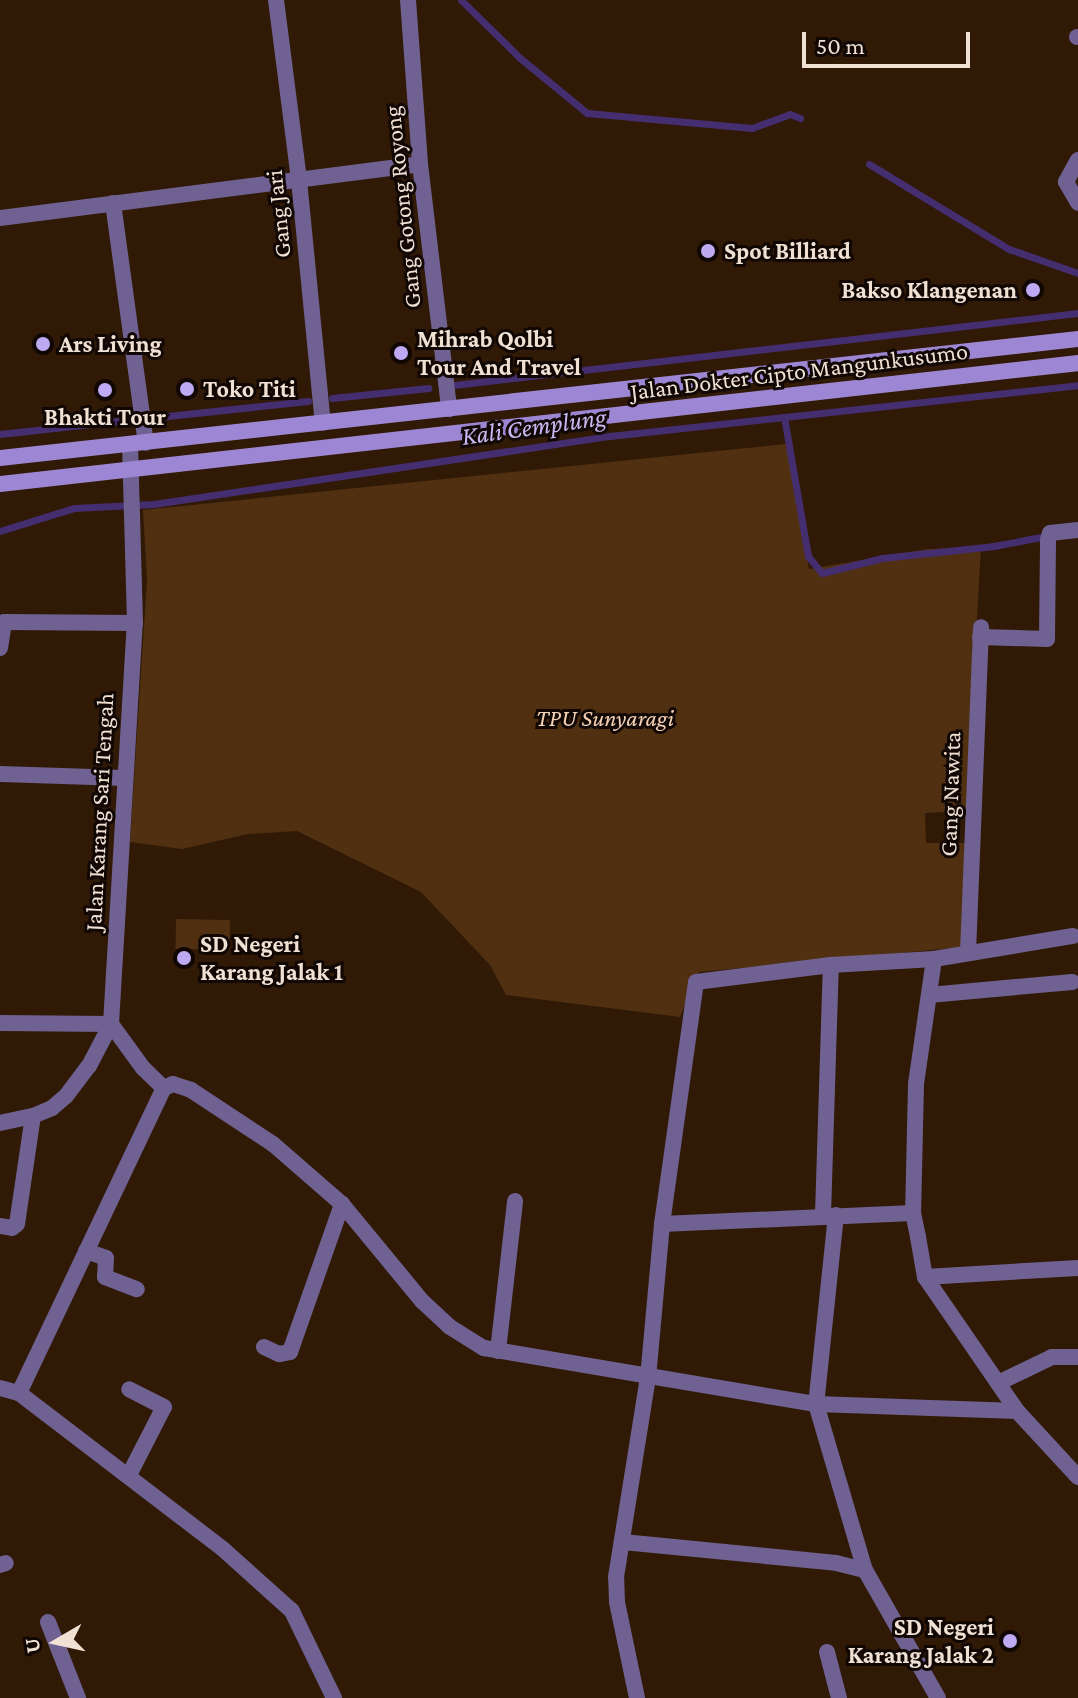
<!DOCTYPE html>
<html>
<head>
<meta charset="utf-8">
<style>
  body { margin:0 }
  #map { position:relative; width:1078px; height:1698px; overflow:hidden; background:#301905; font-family:"Crimson Pro",serif }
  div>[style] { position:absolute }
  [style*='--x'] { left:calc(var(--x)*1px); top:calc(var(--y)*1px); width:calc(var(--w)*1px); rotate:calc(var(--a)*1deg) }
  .green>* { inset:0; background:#513011; transform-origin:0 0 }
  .stream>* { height:7px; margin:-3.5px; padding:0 3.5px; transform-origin:3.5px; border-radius:3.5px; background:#452e70 }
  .minor>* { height:16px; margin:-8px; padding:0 8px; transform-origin:8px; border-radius:8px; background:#6f6192 }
  .secondary>* { height:16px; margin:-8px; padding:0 8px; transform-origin:8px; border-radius:8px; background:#9d86d4 }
  .dots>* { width:22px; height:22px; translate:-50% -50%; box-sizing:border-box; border:4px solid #110702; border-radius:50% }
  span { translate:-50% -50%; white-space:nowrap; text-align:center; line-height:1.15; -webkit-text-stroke:6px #110702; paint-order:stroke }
  .street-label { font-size:24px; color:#f1e1d4 }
  .poi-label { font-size:24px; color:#f1e1d4; font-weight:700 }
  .left { translate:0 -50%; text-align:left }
  .right { translate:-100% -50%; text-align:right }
  .park-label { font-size:24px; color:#f5d1b5; font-style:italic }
  .water-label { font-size:26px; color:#c8b8f3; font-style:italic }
  .north { position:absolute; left:16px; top:1602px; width:80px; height:80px; -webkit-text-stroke:6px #110702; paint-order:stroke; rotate:261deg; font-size:22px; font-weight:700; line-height:32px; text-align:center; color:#f1e1d4 }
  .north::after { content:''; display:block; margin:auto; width:28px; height:36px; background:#f1e1d4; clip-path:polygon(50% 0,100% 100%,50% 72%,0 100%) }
  .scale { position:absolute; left:802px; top:32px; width:168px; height:36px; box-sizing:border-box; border:4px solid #f1e1d4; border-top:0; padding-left:10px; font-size:24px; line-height:28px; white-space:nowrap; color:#f1e1d4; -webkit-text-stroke:6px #110702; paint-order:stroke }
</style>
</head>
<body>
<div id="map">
  <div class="green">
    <div style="clip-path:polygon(786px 444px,809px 569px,928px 549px,981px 547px,966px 811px,925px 813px,926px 843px,965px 843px,963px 947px,699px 972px,680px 1017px,506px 995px,490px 965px,421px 892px,297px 831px,248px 834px,182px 849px,130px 842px,147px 580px,143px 510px)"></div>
    <div style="left:176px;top:919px;width:54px;height:30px;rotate:1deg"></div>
  </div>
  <div class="stream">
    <div style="--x:461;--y:0;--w:83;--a:44.5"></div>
    <div style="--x:520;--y:58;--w:87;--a:39.4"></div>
    <div style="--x:587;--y:113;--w:166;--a:5.2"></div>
    <div style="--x:752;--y:128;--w:40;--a:-20.2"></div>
    <div style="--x:790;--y:114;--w:11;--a:22"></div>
    <div style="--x:869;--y:164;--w:164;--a:31.3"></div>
    <div style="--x:1009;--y:249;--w:73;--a:19.2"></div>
    <div style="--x:454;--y:385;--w:628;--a:-6.58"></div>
    <div style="--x:332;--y:398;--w:97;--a:-5.9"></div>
    <div style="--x:784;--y:417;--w:141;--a:80.2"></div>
    <div style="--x:808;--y:556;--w:22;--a:51"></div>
    <div style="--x:822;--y:573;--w:62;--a:-14"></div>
    <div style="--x:882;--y:558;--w:113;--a:-6.1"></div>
    <div style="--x:994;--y:546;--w:53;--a:-10.9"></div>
    <div style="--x:149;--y:418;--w:160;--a:-6.1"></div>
    <div style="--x:0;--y:434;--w:137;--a:-6.3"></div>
    <div style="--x:0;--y:531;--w:77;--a:-17.3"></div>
    <div style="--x:74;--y:508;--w:80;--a:-2.9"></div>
    <div style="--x:154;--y:504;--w:461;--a:-8.5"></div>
    <div style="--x:610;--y:436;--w:471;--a:-6.2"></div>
  </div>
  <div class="minor">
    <div style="--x:276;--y:0;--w:181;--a:82.7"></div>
    <div style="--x:299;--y:180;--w:244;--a:84.4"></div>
    <div style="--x:408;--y:0;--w:164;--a:85.8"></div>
    <div style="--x:420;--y:164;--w:247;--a:83.2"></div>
    <div style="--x:1077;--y:37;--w:1;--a:0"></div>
    <div style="--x:1078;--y:160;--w:25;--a:119"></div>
    <div style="--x:1066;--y:182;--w:24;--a:60"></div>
    <div style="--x:113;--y:203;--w:242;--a:82.2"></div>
    <div style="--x:0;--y:218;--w:423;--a:-7.3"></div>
    <div style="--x:980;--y:637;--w:67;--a:1.7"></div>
    <div style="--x:1047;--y:639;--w:99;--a:-89.4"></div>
    <div style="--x:1048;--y:540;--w:7;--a:-74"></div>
    <div style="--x:1050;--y:533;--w:28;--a:-6"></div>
    <div style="--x:0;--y:648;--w:26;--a:-81"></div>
    <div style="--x:4;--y:622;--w:131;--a:0.4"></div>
    <div style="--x:0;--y:774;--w:124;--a:1.8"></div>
    <div style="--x:968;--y:953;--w:326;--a:-87.7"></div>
    <div style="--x:934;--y:959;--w:126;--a:98.2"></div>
    <div style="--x:916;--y:1084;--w:129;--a:91.3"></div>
    <div style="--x:913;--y:1213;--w:25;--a:78"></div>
    <div style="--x:918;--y:1237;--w:41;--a:80.1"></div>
    <div style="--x:925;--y:1277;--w:163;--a:55.5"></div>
    <div style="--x:929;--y:995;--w:144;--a:-5.2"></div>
    <div style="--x:0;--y:1023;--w:111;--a:0.5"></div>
    <div style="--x:111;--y:1024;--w:54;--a:54"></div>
    <div style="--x:143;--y:1068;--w:29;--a:44"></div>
    <div style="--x:0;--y:1123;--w:34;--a:-12"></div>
    <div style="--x:33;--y:1116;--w:21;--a:-23"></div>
    <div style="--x:52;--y:1108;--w:18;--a:-41"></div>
    <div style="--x:66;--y:1096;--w:38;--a:-53"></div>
    <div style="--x:89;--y:1066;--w:47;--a:-62.4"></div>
    <div style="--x:111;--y:1024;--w:402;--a:-86.6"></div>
    <div style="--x:135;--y:623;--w:178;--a:-91.6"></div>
    <div style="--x:823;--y:1215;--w:250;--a:-88.2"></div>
    <div style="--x:836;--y:1215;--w:190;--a:96"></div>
    <div style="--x:816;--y:1404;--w:173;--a:73.6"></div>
    <div style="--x:865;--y:1570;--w:147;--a:60.3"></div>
    <div style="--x:662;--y:1224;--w:251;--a:-2.5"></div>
    <div style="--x:0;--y:1226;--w:12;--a:9"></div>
    <div style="--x:12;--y:1228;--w:6;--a:-39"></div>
    <div style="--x:17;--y:1224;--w:109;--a:-81.6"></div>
    <div style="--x:86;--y:1251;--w:21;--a:19"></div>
    <div style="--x:106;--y:1258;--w:19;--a:93"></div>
    <div style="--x:105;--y:1277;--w:34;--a:21"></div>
    <div style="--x:925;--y:1277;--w:153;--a:-3.4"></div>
    <div style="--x:264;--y:1347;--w:17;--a:25"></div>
    <div style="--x:279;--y:1354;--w:11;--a:-10"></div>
    <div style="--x:290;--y:1352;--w:157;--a:-70.6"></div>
    <div style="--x:498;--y:1351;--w:151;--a:-83.5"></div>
    <div style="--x:998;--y:1383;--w:60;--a:-25.7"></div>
    <div style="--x:1052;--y:1357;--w:26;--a:0"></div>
    <div style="--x:0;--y:1388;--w:20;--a:15"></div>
    <div style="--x:129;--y:1475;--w:76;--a:-62.8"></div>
    <div style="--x:164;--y:1407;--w:39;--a:-153"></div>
    <div style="--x:623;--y:1542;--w:214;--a:5.6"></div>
    <div style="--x:836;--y:1563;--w:30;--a:14"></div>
    <div style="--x:0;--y:1565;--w:6;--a:-18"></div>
    <div style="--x:48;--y:1622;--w:82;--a:68.5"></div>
    <div style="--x:827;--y:1652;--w:48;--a:75.4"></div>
    <div style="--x:334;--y:1698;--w:97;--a:-115.8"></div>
    <div style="--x:292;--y:1611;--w:93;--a:-138.1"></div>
    <div style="--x:223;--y:1549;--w:257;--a:-142.6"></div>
    <div style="--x:19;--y:1393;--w:338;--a:-64.6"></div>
    <div style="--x:164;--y:1088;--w:10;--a:-24"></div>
    <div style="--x:173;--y:1084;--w:19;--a:18"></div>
    <div style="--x:191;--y:1090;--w:98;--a:33.4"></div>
    <div style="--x:273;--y:1144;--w:91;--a:41"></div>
    <div style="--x:342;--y:1204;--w:126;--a:50.5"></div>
    <div style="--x:422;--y:1301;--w:38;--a:43"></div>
    <div style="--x:450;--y:1327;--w:40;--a:32"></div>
    <div style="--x:484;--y:1348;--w:337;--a:9.6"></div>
    <div style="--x:816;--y:1404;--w:201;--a:2"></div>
    <div style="--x:1017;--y:1411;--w:90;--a:47.3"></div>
    <div style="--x:637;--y:1698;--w:98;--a:-101.8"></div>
    <div style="--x:617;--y:1602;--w:25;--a:-92"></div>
    <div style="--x:616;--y:1577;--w:202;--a:-80.9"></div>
    <div style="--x:648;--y:1378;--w:155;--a:-84.8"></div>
    <div style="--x:662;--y:1224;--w:244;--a:-82"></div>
    <div style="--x:696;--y:982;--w:136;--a:-7.2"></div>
    <div style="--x:831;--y:965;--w:103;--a:-3.3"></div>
    <div style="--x:934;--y:959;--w:141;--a:-9.4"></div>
  </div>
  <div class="secondary">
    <div style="--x:0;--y:458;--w:1085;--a:-6.3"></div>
    <div style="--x:0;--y:484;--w:1085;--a:-6.4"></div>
  </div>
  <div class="dots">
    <div style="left:708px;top:251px;background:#bea9f4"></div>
    <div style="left:1033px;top:290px;background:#bea9f4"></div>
    <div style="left:43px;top:344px;background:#bea9f4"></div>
    <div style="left:401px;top:353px;background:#bea9f4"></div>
    <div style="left:187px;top:389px;background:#bea9f4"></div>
    <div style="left:105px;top:390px;background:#bea9f4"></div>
    <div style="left:184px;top:958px;background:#bea9f4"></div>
    <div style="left:1010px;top:1641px;background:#bea9f4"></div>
  </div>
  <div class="street-label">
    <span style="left:402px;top:207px;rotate:-96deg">Gang Gotong Royong</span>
    <span style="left:278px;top:214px;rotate:-96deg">Gang Jari</span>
    <span style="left:799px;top:371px;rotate:-7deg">Jalan Dokter Cipto Mangunkusumo</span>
    <span style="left:950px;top:794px;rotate:-88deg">Gang Nawita</span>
    <span style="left:99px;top:812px;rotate:-87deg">Jalan Karang Sari Tengah</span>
  </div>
  <div class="poi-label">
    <span class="left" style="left:724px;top:251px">Spot Billiard</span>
    <span class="right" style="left:1017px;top:290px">Bakso Klangenan</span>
    <span class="left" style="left:417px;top:353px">Mihrab Qolbi<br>Tour And Travel</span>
    <span class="left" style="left:59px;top:344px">Ars Living</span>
    <span class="left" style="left:203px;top:389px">Toko Titi</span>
    <span style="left:105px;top:417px">Bhakti Tour</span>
    <span class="left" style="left:200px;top:958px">SD Negeri<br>Karang Jalak 1</span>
    <span class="right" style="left:994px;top:1641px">SD Negeri<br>Karang Jalak 2</span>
  </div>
  <div class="park-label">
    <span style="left:605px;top:718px">TPU Sunyaragi</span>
  </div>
  <div class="water-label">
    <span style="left:534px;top:427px;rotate:-8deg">Kali Cemplung</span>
  </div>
  <div class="north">U</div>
  <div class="scale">50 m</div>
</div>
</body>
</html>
